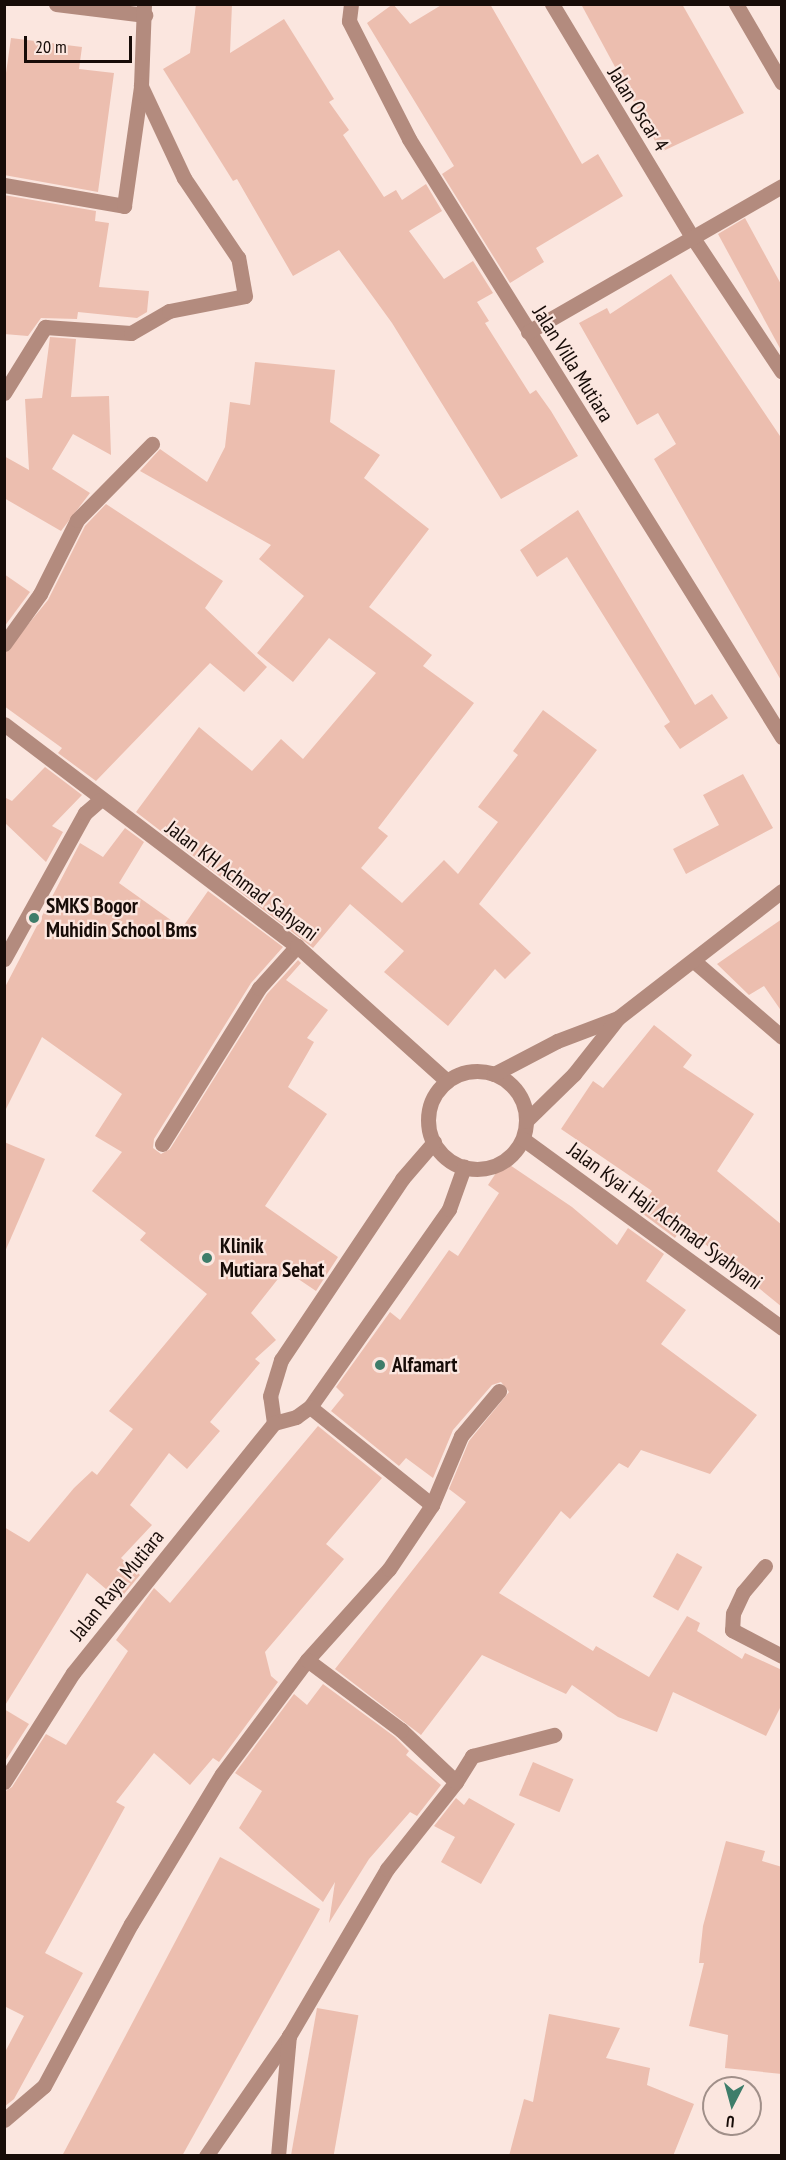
<!DOCTYPE html>
<html>
<head>
<meta charset="utf-8">
<style>
  body { margin:0 }
  #map { position:relative; width:786px; height:2160px; overflow:hidden; background:#fbe6df; font-family:"PT Sans Narrow",sans-serif }
  div>[style] { position:absolute }
  [style*='--x'] { left:calc(var(--x)*1px); top:calc(var(--y)*1px); width:calc(var(--w)*1px); rotate:calc(var(--a)*1deg) }
  .building>* { inset:0; background:#ecbeaf; transform-origin:0 0 }
  .service>* { height:15px; margin:-7.5px; padding:0 7.5px; transform-origin:7.5px; border-radius:7.5px; background:#b38b7e }
  .minor>* { height:15px; margin:-7.5px; padding:0 7.5px; transform-origin:7.5px; border-radius:7.5px; background:#b38b7e }
  .minor>.ring { margin:-7.5px; padding:0; box-sizing:content-box; background:none; border:15px solid #b38b7e; border-radius:50% }
  .dots>* { width:16px; height:16px; translate:-50% -50%; box-sizing:border-box; border:3px solid #fbe6df; border-radius:50% }
  span { translate:-50% -50%; white-space:nowrap; text-align:center; line-height:1.15; -webkit-text-stroke:4.5px #fbe6df; paint-order:stroke }
  .street-label { font-size:21px; color:#170c08 }
  .poi-label { font-size:21px; color:#170c08; font-weight:700 }
  .left { translate:0 -50%; text-align:left }
  .frame { position:absolute; inset:0; border:6px solid #170c08; pointer-events:none }
  .north { position:absolute; left:702px; top:2076px; width:60px; height:60px; box-sizing:border-box; background:#fbe6df; border:2px solid #a08f89; border-radius:50%; rotate:186deg; font-size:16px; font-weight:700; line-height:24px; text-align:center; color:#170c08 }
  .north::after { content:''; display:block; margin:auto; width:21px; height:27px; background:#3e7d6a; clip-path:polygon(50% 0,100% 100%,50% 72%,0 100%) }
  .scale { position:absolute; left:24px; top:36px; width:108px; height:27px; box-sizing:border-box; border:3px solid #170c08; border-top:0; padding-left:8px; font-size:18px; line-height:21px; white-space:nowrap; color:#170c08; -webkit-text-stroke:4px #fbe6df; paint-order:stroke }
</style>
</head>
<body>
<div id="map">
  <div class="building">
    <div style="clip-path:polygon(196px 4px,232px 4px,230px 53px,284px 19px,334px 99px,329px 102px,349px 130px,343px 135px,384px 197px,396px 190px,402px 200px,426px 184px,442px 211px,409px 231px,444px 279px,473px 261px,493px 293px,477px 302px,489px 321px,485px 323px,530px 394px,536px 390px,551px 411px,578px 456px,501px 499px,392px 323px,339px 250px,293px 276px,237px 179px,233px 181px,163px 69px,190px 53px)"></div>
    <div style="clip-path:polygon(393px 4px,410px 24px,443px 4px,490px 4px,582px 164px,598px 154px,623px 196px,536px 248px,544px 262px,510px 283px,442px 174px,454px 166px,367px 23px)"></div>
    <div style="clip-path:polygon(581px 4px,682px 4px,744px 113px,661px 152px)"></div>
    <div style="clip-path:polygon(11px 38px,82px 47px,79px 69px,114px 73px,98px 192px,4px 175px,4px 87px)"></div>
    <div style="clip-path:polygon(4px 195px,96px 211px,95px 221px,109px 223px,99px 287px,149px 291px,147px 312px,137px 318px,78px 312px,77px 319px,41px 318px,28px 336px,4px 334px)"></div>
    <div style="clip-path:polygon(745px 218px,782px 286px,782px 352px,718px 234px)"></div>
    <div style="clip-path:polygon(671px 274px,782px 439px,782px 682px,654px 459px,676px 444px,658px 413px,637px 425px,579px 323px,607px 308px,610px 314px)"></div>
    <div style="clip-path:polygon(50px 337px,76px 339px,71px 397px,109px 396px,111px 455px,73px 434px,52px 469px,90px 493px,61px 531px,4px 498px,4px 456px,29px 470px,25px 399px,42px 398px)"></div>
    <div style="clip-path:polygon(255px 362px,335px 370px,330px 422px,380px 455px,364px 478px,429px 529px,369px 607px,432px 655px,423px 666px,474px 703px,378px 828px,388px 836px,361px 868px,402px 903px,444px 860px,458px 874px,498px 822px,478px 807px,518px 755px,513px 751px,543px 710px,597px 750px,479px 904px,531px 953px,505px 979px,495px 969px,448px 1026px,384px 972px,404px 951px,350px 904px,313px 948px,136px 812px,199px 727px,252px 771px,281px 739px,303px 759px,376px 673px,329px 638px,293px 682px,257px 653px,304px 596px,259px 559px,271px 545px,140px 471px,160px 449px,207px 482px,225px 447px,230px 402px,250px 405px)"></div>
    <div style="clip-path:polygon(106px 504px,223px 581px,205px 608px,267px 667px,244px 692px,210px 663px,96px 781px,58px 753px,62px 748px,4px 706px,4px 654px,48px 600px,85px 526px)"></div>
    <div style="clip-path:polygon(578px 510px,695px 705px,712px 694px,728px 718px,680px 749px,664px 726px,670px 722px,567px 557px,537px 577px,520px 550px)"></div>
    <div style="clip-path:polygon(4px 574px,30px 592px,4px 627px)"></div>
    <div style="clip-path:polygon(45px 767px,82px 795px,52px 826px,63px 832px,46px 862px,4px 822px,4px 797px,12px 801px)"></div>
    <div style="clip-path:polygon(743px 774px,773px 828px,686px 874px,673px 849px,719px 825px,703px 795px)"></div>
    <div style="clip-path:polygon(125px 828px,144px 842px,119px 883px,182px 928px,208px 891px,283px 947px,251px 983px,154px 1139px,153px 1148px,161px 1154px,170px 1149px,267px 994px,298px 960px,301px 963px,286px 980px,328px 1010px,307px 1038px,314px 1042px,288px 1087px,327px 1114px,265px 1206px,338px 1257px,316px 1291px,285px 1270px,251px 1313px,276px 1340px,255px 1359px,260px 1363px,210px 1422px,220px 1431px,187px 1469px,169px 1453px,130px 1505px,152px 1525px,121px 1558px,140px 1575px,119px 1600px,87px 1573px,4px 1707px,4px 1527px,29px 1542px,74px 1488px,92px 1471px,97px 1475px,133px 1429px,109px 1411px,207px 1294px,140px 1240px,146px 1233px,92px 1191px,122px 1152px,95px 1136px,122px 1094px,42px 1037px,4px 1113px,4px 989px,80px 843px,103px 857px)"></div>
    <div style="clip-path:polygon(782px 919px,782px 1012px,764px 986px,749px 995px,717px 964px)"></div>
    <div style="clip-path:polygon(654px 1025px,692px 1055px,683px 1067px,754px 1114px,717px 1171px,782px 1225px,782px 1307px,683px 1226px,675px 1238px,639px 1211px,652px 1191px,561px 1129px,593px 1081px,603px 1088px)"></div>
    <div style="clip-path:polygon(4px 1142px,45px 1159px,4px 1254px)"></div>
    <div style="clip-path:polygon(504px 1161px,572px 1207px,617px 1245px,628px 1228px,664px 1254px,646px 1281px,686px 1310px,661px 1344px,757px 1415px,710px 1474px,641px 1450px,628px 1468px,619px 1463px,570px 1519px,561px 1511px,499px 1593px,593px 1651px,596px 1646px,649px 1677px,687px 1616px,700px 1623px,697px 1631px,742px 1659px,745px 1653px,782px 1670px,782px 1704px,766px 1736px,673px 1692px,657px 1732px,618px 1717px,572px 1685px,566px 1694px,482px 1655px,421px 1735px,335px 1669px,466px 1502px,449px 1489px,469px 1441px,509px 1392px,501px 1382px,492px 1385px,453px 1430px,433px 1478px,406px 1458px,399px 1466px,331px 1411px,344px 1395px,336px 1387px,390px 1312px,400px 1320px,449px 1250px,458px 1256px,499px 1193px,488px 1185px)"></div>
    <div style="clip-path:polygon(318px 1426px,382px 1478px,326px 1544px,344px 1559px,265px 1652px,271px 1676px,278px 1682px,219px 1762px,213px 1758px,190px 1785px,154px 1753px,116px 1802px,125px 1807px,45px 1953px,83px 1973px,14px 2099px,4px 2107px,4px 2054px,24px 2016px,4px 2006px,4px 1792px,12px 1787px,46px 1734px,66px 1745px,128px 1651px,116px 1640px,154px 1588px,170px 1603px)"></div>
    <div style="left:677px;top:1553px;width:29px;height:50px;rotate:29deg"></div>
    <div style="clip-path:polygon(323px 1684px,395px 1737px,409px 1751px,406px 1755px,441px 1785px,417px 1816px,410px 1812px,369px 1859px,329px 1923px,335px 1882px,323px 1902px,239px 1828px,262px 1791px,235px 1773px,294px 1694px,307px 1705px)"></div>
    <div style="clip-path:polygon(4px 1709px,29px 1724px,4px 1763px)"></div>
    <div style="left:533px;top:1762px;width:44px;height:36px;rotate:23deg"></div>
    <div style="clip-path:polygon(456px 1798px,464px 1805px,469px 1798px,515px 1824px,481px 1884px,441px 1862px,455px 1837px,434px 1826px)"></div>
    <div style="clip-path:polygon(726px 1841px,765px 1851px,762px 1861px,782px 1867px,782px 2074px,725px 2068px,728px 2035px,689px 2026px,704px 1963px,699px 1963px,703px 1926px)"></div>
    <div style="clip-path:polygon(220px 1857px,320px 1909px,182px 2156px,62px 2156px)"></div>
    <div style="left:317px;top:2008px;width:42px;height:150px;rotate:10deg"></div>
    <div style="clip-path:polygon(549px 2014px,620px 2028px,606px 2058px,650px 2068px,647px 2085px,694px 2104px,673px 2156px,509px 2156px,524px 2099px,533px 2102px)"></div>
  </div>
  <div class="service">
    <div style="--x:162;--y:1144;--w:184;--a:-58.1"></div>
    <div style="--x:259;--y:988;--w:57;--a:-47.9"></div>
  </div>
  <div class="minor">
    <div style="--x:56;--y:4;--w:90;--a:7"></div>
    <div style="--x:351;--y:4;--w:17;--a:97"></div>
    <div style="--x:349;--y:21;--w:132;--a:63"></div>
    <div style="--x:409;--y:139;--w:705;--a:58.05"></div>
    <div style="--x:552;--y:4;--w:270;--a:59"></div>
    <div style="--x:691;--y:235;--w:164;--a:56.4"></div>
    <div style="--x:736;--y:4;--w:91;--a:59.8"></div>
    <div style="--x:4;--y:185;--w:122;--a:9.9"></div>
    <div style="--x:124;--y:206;--w:121;--a:-81.9"></div>
    <div style="--x:141;--y:86;--w:82;--a:-87.9"></div>
    <div style="--x:528;--y:332;--w:293;--a:-29.9"></div>
    <div style="--x:4;--y:393;--w:78;--a:-58.2"></div>
    <div style="--x:45;--y:327;--w:86;--a:4"></div>
    <div style="--x:131;--y:333;--w:44;--a:-30.1"></div>
    <div style="--x:169;--y:311;--w:77;--a:-11.2"></div>
    <div style="--x:245;--y:296;--w:39;--a:-100"></div>
    <div style="--x:238;--y:258;--w:97;--a:-124"></div>
    <div style="--x:184;--y:178;--w:102;--a:-115.1"></div>
    <div style="--x:4;--y:644;--w:62;--a:-54.2"></div>
    <div style="--x:40;--y:594;--w:83;--a:-63.4"></div>
    <div style="--x:77;--y:520;--w:107;--a:-45.4"></div>
    <div style="--x:4;--y:724;--w:368;--a:37.2"></div>
    <div style="--x:297;--y:946;--w:202;--a:42"></div>
    <div style="--x:4;--y:959;--w:167;--a:-61"></div>
    <div style="--x:85;--y:813;--w:20;--a:-41"></div>
    <div style="--x:695;--y:962;--w:115;--a:40.8"></div>
    <div class="ring" style="left:428px;top:1071px;width:83px;height:83px"></div>
    <div style="--x:494;--y:1074;--w:71;--a:-27.6"></div>
    <div style="--x:557;--y:1041;--w:65;--a:-20.7"></div>
    <div style="--x:618;--y:1018;--w:207;--a:-37.8"></div>
    <div style="--x:526;--y:1121;--w:67;--a:-44.4"></div>
    <div style="--x:574;--y:1074;--w:71;--a:-51.8"></div>
    <div style="--x:523;--y:1139;--w:321;--a:36.1"></div>
    <div style="--x:274;--y:1423;--w:27;--a:-98"></div>
    <div style="--x:270;--y:1396;--w:38;--a:-73"></div>
    <div style="--x:281;--y:1360;--w:218;--a:-56.2"></div>
    <div style="--x:402;--y:1179;--w:49;--a:-49.1"></div>
    <div style="--x:274;--y:1423;--w:23;--a:-15"></div>
    <div style="--x:296;--y:1417;--w:17;--a:-36"></div>
    <div style="--x:310;--y:1407;--w:242;--a:-54.9"></div>
    <div style="--x:449;--y:1209;--w:45;--a:-70.3"></div>
    <div style="--x:432;--y:1505;--w:75;--a:-67.2"></div>
    <div style="--x:461;--y:1436;--w:59;--a:-49.8"></div>
    <div style="--x:765;--y:1566;--w:34;--a:130"></div>
    <div style="--x:743;--y:1592;--w:23;--a:115"></div>
    <div style="--x:733;--y:1613;--w:17;--a:93"></div>
    <div style="--x:732;--y:1630;--w:56;--a:27.5"></div>
    <div style="--x:4;--y:1782;--w:129;--a:-57.7"></div>
    <div style="--x:73;--y:1673;--w:321;--a:-51.2"></div>
    <div style="--x:456;--y:1782;--w:31;--a:-58"></div>
    <div style="--x:472;--y:1756;--w:85;--a:-14.4"></div>
    <div style="--x:4;--y:2120;--w:52;--a:-40.4"></div>
    <div style="--x:44;--y:2086;--w:184;--a:-61.8"></div>
    <div style="--x:131;--y:1924;--w:175;--a:-58.8"></div>
    <div style="--x:222;--y:1774;--w:142;--a:-53.3"></div>
    <div style="--x:307;--y:1660;--w:122;--a:-48"></div>
    <div style="--x:389;--y:1569;--w:77;--a:-56.1"></div>
    <div style="--x:432;--y:1505;--w:156;--a:-141.2"></div>
    <div style="--x:206;--y:2156;--w:146;--a:-55.3"></div>
    <div style="--x:289;--y:2036;--w:194;--a:-59.6"></div>
    <div style="--x:387;--y:1869;--w:111;--a:-51.6"></div>
    <div style="--x:456;--y:1782;--w:76;--a:-136.6"></div>
    <div style="--x:401;--y:1730;--w:117;--a:-143.3"></div>
    <div style="--x:278;--y:2156;--w:121;--a:-84.8"></div>
  </div>
  <div class="dots">
    <div style="left:34px;top:918px;background:#3e7d6a"></div>
    <div style="left:207px;top:1258px;background:#3e7d6a"></div>
    <div style="left:380px;top:1365px;background:#3e7d6a"></div>
  </div>
  <div class="street-label">
    <span style="left:638px;top:109px;rotate:58deg">Jalan Oscar 4</span>
    <span style="left:573px;top:364px;rotate:58deg">Jalan Villa Mutiara</span>
    <span style="left:242px;top:881px;rotate:37deg">Jalan KH Achmad Sahyani</span>
    <span style="left:665px;top:1216px;rotate:36deg">Jalan Kyai Haji Achmad Syahyani</span>
    <span style="left:117px;top:1585px;rotate:-51deg">Jalan Raya Mutiara</span>
  </div>
  <div class="poi-label">
    <span class="left" style="left:46px;top:918px">SMKS Bogor<br>Muhidin School Bms</span>
    <span class="left" style="left:220px;top:1258px">Klinik<br>Mutiara Sehat</span>
    <span class="left" style="left:392px;top:1365px">Alfamart</span>
  </div>
  <div class="frame"></div>
  <div class="north">U</div>
  <div class="scale">20 m</div>
</div>
</body>
</html>
